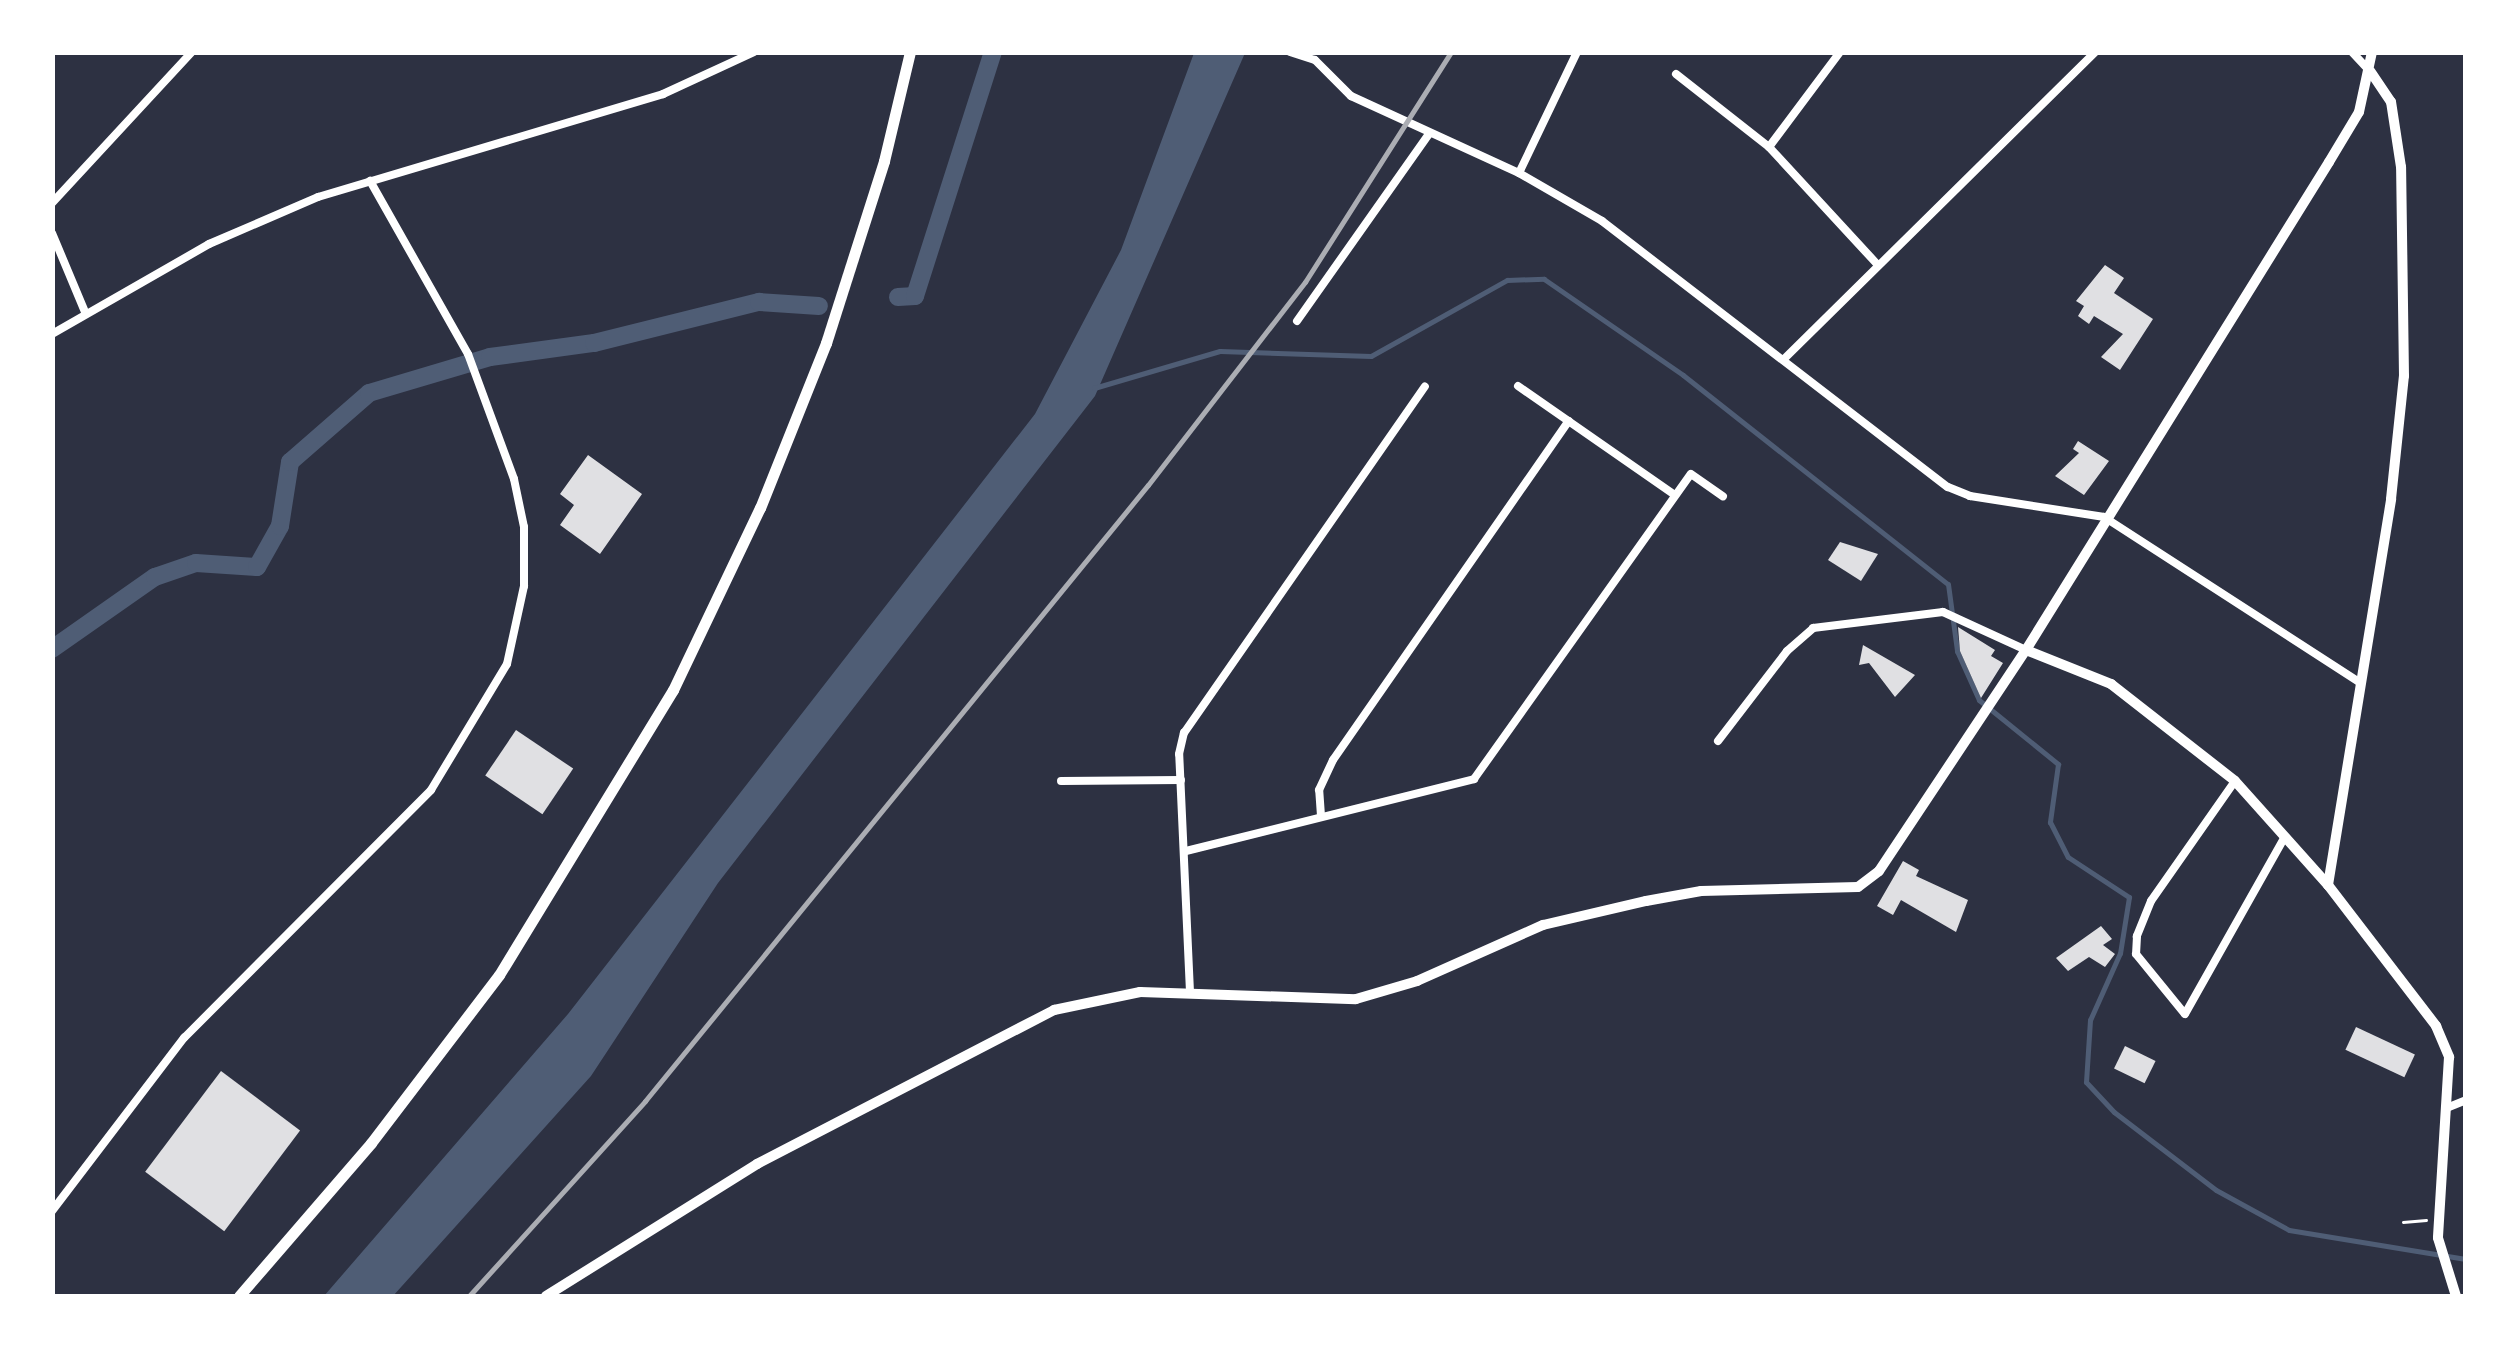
<!DOCTYPE html>
<html>
<head>
<meta charset="utf-8">
<style>
  body { margin:0 }
  #map { position:relative; width:2518px; height:1349px; overflow:hidden; background:#2d3142; font-family:"Nunito Sans",sans-serif }
  div>[style] { position:absolute }
  [style*='--x'] { left:calc(var(--x)*1px); top:calc(var(--y)*1px); width:calc(var(--w)*1px); rotate:calc(var(--a)*1deg) }
  .water>* { inset:0; background:#4f5d75 }
  .stream>* { height:5px; margin:-2.5px; padding:0 2.5px; transform-origin:2.5px; border-radius:2.5px; background:#4f5d75 }
  .canal>* { height:18px; margin:-9px; padding:0 9px; transform-origin:9px; border-radius:9px; background:#4f5d75 }
  .building>* { inset:0; background:#e0e0e3; transform-origin:0 0 }
  .path>* { height:2.5px; margin:-1.25px; padding:0 1.25px; transform-origin:1.25px; border-radius:1.25px; background:#fff }
  .minor>* { height:8px; margin:-4px; padding:0 4px; transform-origin:4px; border-radius:4px; background:#fff }
  .secondary>* { height:10px; margin:-5px; padding:0 5px; transform-origin:5px; border-radius:5px; background:#fff }
  .trunk>* { height:11px; margin:-5.5px; padding:0 5.5px; transform-origin:5.5px; border-radius:5.5px; background:#fff }
  .rail>* { height:5px; margin:-2.5px; padding:0 2.5px; transform-origin:2.5px; border-radius:2.5px; background:#abadb3 }
  span { translate:-50% -50%; white-space:nowrap; text-align:center; line-height:1.15; -webkit-text-stroke:8px #fff; paint-order:stroke }
  .frame { position:absolute; inset:0; border:55px solid #fff; pointer-events:none }
</style>
</head>
<body>
<div id="map">
  <div class="water">
    <div style="clip-path:polygon(1194px 53px,1245px 53px,1095px 396px,718px 883px,591px 1076px,393px 1296px,324px 1296px,568px 1014px,1035px 414px,1121px 250px)"></div>
  </div>
  <div class="stream">
    <div style="--x:1094;--y:388;--w:131;--a:-16.4"></div>
    <div style="--x:1220;--y:351;--w:151;--a:1.9"></div>
    <div style="--x:1371;--y:356;--w:156;--a:-29.2"></div>
    <div style="--x:1507;--y:280;--w:37;--a:-2"></div>
    <div style="--x:1544;--y:279;--w:169;--a:34.6"></div>
    <div style="--x:1683;--y:375;--w:337;--a:38.3"></div>
    <div style="--x:1948;--y:584;--w:68;--a:82.3"></div>
    <div style="--x:1957;--y:651;--w:54;--a:65.8"></div>
    <div style="--x:1979;--y:700;--w:102;--a:39"></div>
    <div style="--x:2058;--y:764;--w:59;--a:97.9"></div>
    <div style="--x:2050;--y:822;--w:39;--a:63"></div>
    <div style="--x:2068;--y:857;--w:73;--a:33.3"></div>
    <div style="--x:2129;--y:897;--w:57;--a:99.1"></div>
    <div style="--x:2120;--y:953;--w:73;--a:114.1"></div>
    <div style="--x:2090;--y:1020;--w:62;--a:93.7"></div>
    <div style="--x:2086;--y:1082;--w:41;--a:47"></div>
    <div style="--x:2114;--y:1112;--w:128;--a:37.4"></div>
    <div style="--x:2216;--y:1190;--w:83;--a:28.7"></div>
    <div style="--x:2289;--y:1230;--w:179;--a:9.3"></div>
  </div>
  <div class="canal">
    <div style="--x:898;--y:297;--w:17;--a:-3"></div>
    <div style="--x:915;--y:296;--w:256;--a:-72.3"></div>
    <div style="--x:52;--y:649;--w:126;--a:-35"></div>
    <div style="--x:155;--y:577;--w:43;--a:-18.9"></div>
    <div style="--x:196;--y:563;--w:61;--a:3.8"></div>
    <div style="--x:257;--y:567;--w:47;--a:-60.7"></div>
    <div style="--x:280;--y:526;--w:65;--a:-81.1"></div>
    <div style="--x:290;--y:462;--w:105;--a:-41.1"></div>
    <div style="--x:369;--y:393;--w:126;--a:-16.6"></div>
    <div style="--x:490;--y:357;--w:105;--a:-7.7"></div>
    <div style="--x:594;--y:343;--w:170;--a:-14"></div>
    <div style="--x:759;--y:302;--w:60;--a:3.8"></div>
  </div>
  <div class="building">
    <div style="clip-path:polygon(2105px 265px,2124px 278px,2114px 293px,2153px 319px,2120px 370px,2101px 357px,2123px 334px,2094px 316px,2089px 324px,2078px 316px,2084px 306px,2076px 301px)"></div>
    <div style="clip-path:polygon(2078px 441px,2109px 461px,2084px 495px,2055px 476px,2079px 453px,2073px 449px)"></div>
    <div style="clip-path:polygon(588px 455px,642px 494px,600px 554px,560px 525px,574px 505px,560px 494px)"></div>
    <div style="clip-path:polygon(1840px 542px,1878px 554px,1861px 581px,1828px 560px)"></div>
    <div style="clip-path:polygon(1958px 627px,1995px 650px,1991px 656px,2003px 663px,1981px 698px,1960px 651px)"></div>
    <div style="clip-path:polygon(1863px 645px,1915px 675px,1895px 697px,1869px 663px,1859px 665px)"></div>
    <div style="left:516px;top:730px;width:69px;height:55px;rotate:34deg"></div>
    <div style="clip-path:polygon(1903px 861px,1919px 870px,1916px 876px,1968px 900px,1956px 932px,1901px 900px,1893px 915px,1877px 906px)"></div>
    <div style="clip-path:polygon(2101px 926px,2112px 939px,2103px 945px,2115px 954px,2105px 967px,2089px 957px,2068px 971px,2056px 958px)"></div>
    <div style="left:2356px;top:1027px;width:65px;height:25px;rotate:25deg"></div>
    <div style="left:2125px;top:1046px;width:34px;height:25px;rotate:26deg"></div>
    <div style="left:221px;top:1071px;width:99px;height:126px;rotate:37deg"></div>
  </div>
  <div class="path">
    <div style="--x:2403;--y:1222;--w:23;--a:-5"></div>
  </div>
  <div class="minor">
    <div style="--x:1290;--y:52;--w:26;--a:18"></div>
    <div style="--x:1315;--y:60;--w:51;--a:45"></div>
    <div style="--x:1351;--y:96;--w:185;--a:24.6"></div>
    <div style="--x:1519;--y:173;--w:96;--a:30"></div>
    <div style="--x:1602;--y:221;--w:436;--a:37.6"></div>
    <div style="--x:1948;--y:487;--w:24;--a:22"></div>
    <div style="--x:1970;--y:496;--w:136;--a:8.9"></div>
    <div style="--x:2104;--y:517;--w:304;--a:32.9"></div>
    <div style="--x:2352;--y:52;--w:26;--a:47"></div>
    <div style="--x:1676;--y:74;--w:118;--a:38.1"></div>
    <div style="--x:1769;--y:147;--w:159;--a:47.3"></div>
    <div style="--x:1769;--y:147;--w:119;--a:-53.2"></div>
    <div style="--x:1519;--y:173;--w:134;--a:-64.4"></div>
    <div style="--x:52;--y:203;--w:206;--a:-47.2"></div>
    <div style="--x:52;--y:233;--w:86;--a:67.3"></div>
    <div style="--x:1297;--y:321;--w:229;--a:-54.8"></div>
    <div style="--x:52;--y:334;--w:181;--a:-29.8"></div>
    <div style="--x:209;--y:244;--w:119;--a:-23.3"></div>
    <div style="--x:318;--y:197;--w:360;--a:-16.6"></div>
    <div style="--x:663;--y:94;--w:100;--a:-24.8"></div>
    <div style="--x:1783;--y:360;--w:438;--a:-44.6"></div>
    <div style="--x:1518;--y:386;--w:191;--a:34.8"></div>
    <div style="--x:1718;--y:741;--w:113;--a:-52.5"></div>
    <div style="--x:1787;--y:651;--w:35;--a:-41"></div>
    <div style="--x:1813;--y:628;--w:131;--a:-7"></div>
    <div style="--x:1943;--y:612;--w:91;--a:24.6"></div>
    <div style="--x:1061;--y:781;--w:120;--a:-0.5"></div>
    <div style="--x:2235;--y:781;--w:146;--a:125"></div>
    <div style="--x:2151;--y:901;--w:38;--a:112"></div>
    <div style="--x:2137;--y:936;--w:18;--a:93"></div>
    <div style="--x:2136;--y:954;--w:77;--a:50.8"></div>
    <div style="--x:2185;--y:1014;--w:202;--a:-60.6"></div>
    <div style="--x:1321;--y:816;--w:26;--a:-94"></div>
    <div style="--x:1319;--y:790;--w:33;--a:-65"></div>
    <div style="--x:1333;--y:760;--w:413;--a:-55.2"></div>
    <div style="--x:1186;--y:851;--w:297;--a:-14"></div>
    <div style="--x:1474;--y:779;--w:374;--a:-54.6"></div>
    <div style="--x:1691;--y:474;--w:39;--a:35"></div>
    <div style="--x:1190;--y:992;--w:238;--a:-92.6"></div>
    <div style="--x:1179;--y:754;--w:22;--a:-77"></div>
    <div style="--x:1184;--y:733;--w:422;--a:-55.2"></div>
    <div style="--x:2449;--y:1107;--w:18;--a:-22"></div>
    <div style="--x:52;--y:1211;--w:218;--a:-52.7"></div>
    <div style="--x:184;--y:1038;--w:350;--a:-45.1"></div>
    <div style="--x:431;--y:790;--w:147;--a:-58.9"></div>
    <div style="--x:507;--y:664;--w:80;--a:-77.7"></div>
    <div style="--x:524;--y:586;--w:59;--a:-90"></div>
    <div style="--x:524;--y:527;--w:49;--a:-101.8"></div>
    <div style="--x:514;--y:479;--w:133;--a:-110.2"></div>
    <div style="--x:468;--y:354;--w:199;--a:-119.5"></div>
  </div>
  <div class="secondary">
    <div style="--x:2026;--y:650;--w:92;--a:21.8"></div>
    <div style="--x:2111;--y:684;--w:157;--a:38"></div>
    <div style="--x:2235;--y:781;--w:140;--a:48.2"></div>
    <div style="--x:2328;--y:885;--w:178;--a:52.5"></div>
    <div style="--x:2436;--y:1026;--w:34;--a:67"></div>
    <div style="--x:2449;--y:1057;--w:181;--a:93.5"></div>
    <div style="--x:2438;--y:1238;--w:61;--a:72.8"></div>
    <div style="--x:2328;--y:885;--w:391;--a:-80.7"></div>
    <div style="--x:2391;--y:499;--w:124;--a:-84"></div>
    <div style="--x:2404;--y:376;--w:209;--a:-90.8"></div>
    <div style="--x:2401;--y:167;--w:66;--a:-98.7"></div>
    <div style="--x:2391;--y:102;--w:37;--a:-124"></div>
    <div style="--x:546;--y:1296;--w:249;--a:-32"></div>
    <div style="--x:757;--y:1164;--w:335;--a:-27.4"></div>
    <div style="--x:1054;--y:1010;--w:88;--a:-11.8"></div>
    <div style="--x:1140;--y:992;--w:216;--a:1.9"></div>
    <div style="--x:1356;--y:999;--w:64;--a:-16.4"></div>
    <div style="--x:1417;--y:981;--w:138;--a:-24"></div>
    <div style="--x:1543;--y:925;--w:106;--a:-13.1"></div>
    <div style="--x:1646;--y:901;--w:56;--a:-10.3"></div>
    <div style="--x:1701;--y:891;--w:157;--a:-1.5"></div>
    <div style="--x:1858;--y:887;--w:26;--a:-37"></div>
    <div style="--x:1879;--y:871;--w:265;--a:-56.4"></div>
    <div style="--x:2026;--y:650;--w:574;--a:-58.16"></div>
    <div style="--x:2329;--y:162;--w:58;--a:-59"></div>
    <div style="--x:2359;--y:112;--w:61;--a:-77.8"></div>
  </div>
  <div class="trunk">
    <div style="--x:239;--y:1296;--w:202;--a:-49.2"></div>
    <div style="--x:371;--y:1143;--w:211;--a:-52.7"></div>
    <div style="--x:499;--y:975;--w:334;--a:-58.6"></div>
    <div style="--x:673;--y:690;--w:202;--a:-64.5"></div>
    <div style="--x:760;--y:508;--w:178;--a:-68.2"></div>
    <div style="--x:826;--y:343;--w:191;--a:-72.3"></div>
    <div style="--x:884;--y:161;--w:112;--a:-76.6"></div>
  </div>
  <div class="rail">
    <div style="--x:469;--y:1296;--w:263;--a:-47.9"></div>
    <div style="--x:645;--y:1101;--w:795;--a:-50.77"></div>
    <div style="--x:1148;--y:485;--w:257;--a:-52.3"></div>
    <div style="--x:1305;--y:282;--w:272;--a:-57.6"></div>
  </div>
  <div class="frame"></div>
</div>
</body>
</html>
